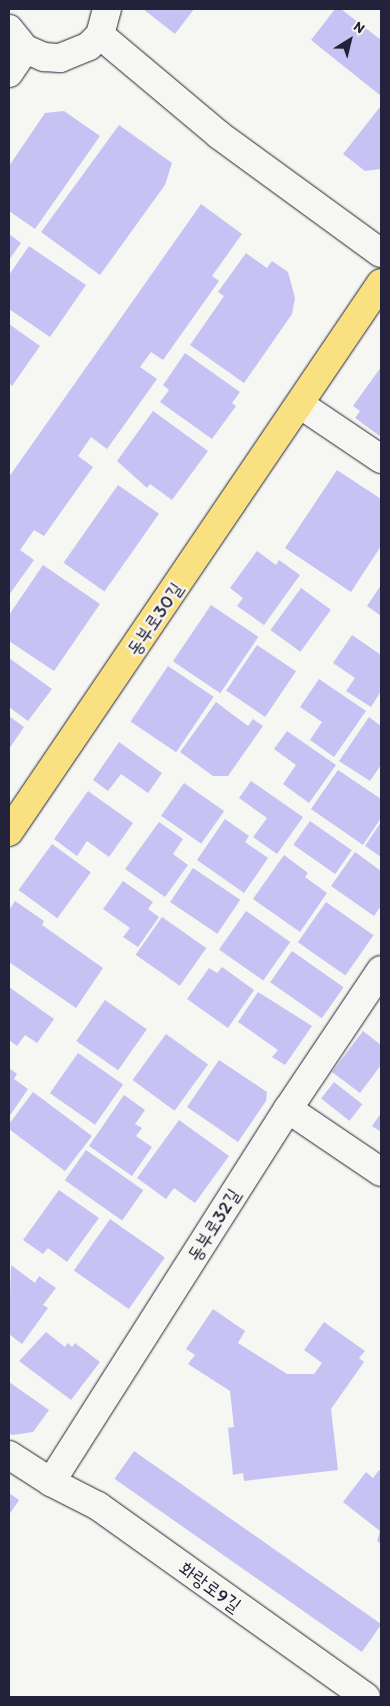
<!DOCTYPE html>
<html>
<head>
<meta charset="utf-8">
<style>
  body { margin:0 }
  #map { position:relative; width:390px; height:1706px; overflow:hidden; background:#f6f6f2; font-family:Itim,"Poor Story",sans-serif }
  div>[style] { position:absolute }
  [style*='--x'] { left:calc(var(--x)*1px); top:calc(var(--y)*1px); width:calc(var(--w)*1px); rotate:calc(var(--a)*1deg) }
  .building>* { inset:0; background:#c7c2f4; transform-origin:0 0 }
  .roads { filter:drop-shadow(0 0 1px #22223b) drop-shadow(0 0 1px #22223b) }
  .minor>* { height:28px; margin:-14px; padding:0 14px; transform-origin:14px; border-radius:14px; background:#f6f6f2 }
  .major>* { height:28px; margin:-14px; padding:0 14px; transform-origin:14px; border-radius:14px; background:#f9e181 }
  span { translate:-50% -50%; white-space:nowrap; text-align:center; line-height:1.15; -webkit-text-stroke:4.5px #f6f6f2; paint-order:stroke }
  .street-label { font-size:19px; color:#22223b }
  .frame { position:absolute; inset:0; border:10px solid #22223b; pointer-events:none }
  .north { position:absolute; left:325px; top:15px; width:50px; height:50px; -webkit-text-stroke:4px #f6f6f2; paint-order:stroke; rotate:36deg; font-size:14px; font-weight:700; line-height:20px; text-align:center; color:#22223b }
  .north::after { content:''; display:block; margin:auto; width:18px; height:22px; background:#22223b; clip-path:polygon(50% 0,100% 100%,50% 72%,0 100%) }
</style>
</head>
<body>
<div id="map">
  <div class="building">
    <div style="clip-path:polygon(143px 9px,194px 9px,175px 34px)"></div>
    <div style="clip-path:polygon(335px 9px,341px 9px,381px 40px,381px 96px,311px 40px)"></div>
    <div style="clip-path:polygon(380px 107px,381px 169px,365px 171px,343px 154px)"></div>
    <div style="clip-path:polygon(64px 111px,100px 136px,35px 229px,9px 211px,9px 166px,45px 113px)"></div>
    <div style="clip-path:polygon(119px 125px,172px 163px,165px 185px,100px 275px,41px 232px)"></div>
    <div style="clip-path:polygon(201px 204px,242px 234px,212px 276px,219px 281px,163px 360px,151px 352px,140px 367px,157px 379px,107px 449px,91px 437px,78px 456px,93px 467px,44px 536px,34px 530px,20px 550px,34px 560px,9px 595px,9px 477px)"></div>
    <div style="clip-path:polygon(9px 234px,21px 243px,9px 260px)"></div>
    <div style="clip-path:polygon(29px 246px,86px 285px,50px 337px,9px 309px,9px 275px)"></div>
    <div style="clip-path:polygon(246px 253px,267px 268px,272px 261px,288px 272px,295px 298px,292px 314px,244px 383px,190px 345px,224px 296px,218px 292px)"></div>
    <div style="clip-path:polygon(9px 324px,40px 346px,12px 386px,9px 383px)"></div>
    <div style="clip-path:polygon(185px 353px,240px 392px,232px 403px,236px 406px,212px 439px,160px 402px,169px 390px,163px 385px)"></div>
    <div style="clip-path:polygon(381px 367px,381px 437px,355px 418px,360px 411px,353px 406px)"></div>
    <div style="clip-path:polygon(153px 411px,208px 451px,172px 500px,150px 484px,147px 488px,117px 461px)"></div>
    <div style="clip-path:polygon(337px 470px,381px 499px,381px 546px,351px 592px,285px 548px)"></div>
    <div style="left:118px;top:485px;width:50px;height:95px;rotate:35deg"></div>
    <div style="clip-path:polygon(257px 551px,276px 565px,279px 560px,300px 575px,264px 625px,237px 606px,243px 598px,230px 588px)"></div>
    <div style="clip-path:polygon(43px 565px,100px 604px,54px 671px,9px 641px,9px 615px)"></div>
    <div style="clip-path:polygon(381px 585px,381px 616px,367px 606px)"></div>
    <div style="left:301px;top:588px;width:37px;height:52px;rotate:36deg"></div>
    <div style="left:211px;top:605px;width:57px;height:68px;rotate:34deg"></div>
    <div style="clip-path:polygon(352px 635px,381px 655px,381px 691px,371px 707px,346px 691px,355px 678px,333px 663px)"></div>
    <div style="left:257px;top:645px;width:47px;height:55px;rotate:34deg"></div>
    <div style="clip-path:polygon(9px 658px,52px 689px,28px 721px,9px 707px)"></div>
    <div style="left:168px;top:666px;width:55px;height:67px;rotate:34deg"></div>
    <div style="clip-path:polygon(319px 679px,366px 711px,334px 757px,310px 740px,322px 722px,300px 707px)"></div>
    <div style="clip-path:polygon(216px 702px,248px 726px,253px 719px,263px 726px,228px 776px,213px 776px,180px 752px)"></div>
    <div style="clip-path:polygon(9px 716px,24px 727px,9px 749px)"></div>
    <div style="clip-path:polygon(369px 717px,381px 726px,381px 765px,370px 781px,339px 761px)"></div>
    <div style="clip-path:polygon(287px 731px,336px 765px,309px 803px,283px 784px,296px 765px,274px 749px)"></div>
    <div style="clip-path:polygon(119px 742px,162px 773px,148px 793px,121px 774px,108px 791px,93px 780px)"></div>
    <div style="clip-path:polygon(338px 770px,381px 799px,381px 818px,363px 845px,311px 809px)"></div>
    <div style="clip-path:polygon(251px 781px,303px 817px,277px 854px,253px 837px,267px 818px,239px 798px)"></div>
    <div style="left:184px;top:783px;width:49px;height:40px;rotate:35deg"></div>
    <div style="clip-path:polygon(88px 791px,133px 823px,109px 857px,87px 841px,77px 856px,54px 839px)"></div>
    <div style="clip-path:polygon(225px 819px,249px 836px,245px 842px,268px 858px,244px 893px,197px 860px)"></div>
    <div style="left:310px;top:821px;width:51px;height:29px;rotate:35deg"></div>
    <div style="clip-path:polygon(159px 822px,183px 839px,173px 854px,188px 865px,165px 897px,125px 869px)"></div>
    <div style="clip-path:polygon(381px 822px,381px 857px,365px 846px)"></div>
    <div style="left:52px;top:844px;width:48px;height:57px;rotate:36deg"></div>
    <div style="clip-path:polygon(355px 852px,381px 871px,381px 906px,374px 916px,331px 886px)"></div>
    <div style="clip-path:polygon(284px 855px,308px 873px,305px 877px,327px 893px,300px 932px,253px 899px)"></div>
    <div style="left:193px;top:868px;width:57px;height:41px;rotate:34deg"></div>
    <div style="clip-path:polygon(123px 881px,153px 902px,148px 909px,159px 917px,138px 947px,123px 937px,130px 928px,103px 909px)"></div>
    <div style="clip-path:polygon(15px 901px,44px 921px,42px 925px,103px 968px,76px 1008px,9px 962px,9px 910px)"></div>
    <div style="left:326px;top:902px;width:58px;height:49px;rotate:35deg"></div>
    <div style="left:246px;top:911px;width:54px;height:47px;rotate:35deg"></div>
    <div style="left:162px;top:917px;width:54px;height:46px;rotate:35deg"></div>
    <div style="left:292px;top:951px;width:63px;height:38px;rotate:35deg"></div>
    <div style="clip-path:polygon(222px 967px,254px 990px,228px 1028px,187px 999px,209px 968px,217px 973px)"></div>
    <div style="clip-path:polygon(9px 987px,54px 1019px,37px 1043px,25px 1035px,17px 1046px,9px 1040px)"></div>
    <div style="clip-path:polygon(258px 992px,312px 1026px,285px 1065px,272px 1057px,278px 1050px,238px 1022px)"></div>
    <div style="left:105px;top:1000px;width:51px;height:50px;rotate:35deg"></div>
    <div style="clip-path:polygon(363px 1031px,381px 1045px,381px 1065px,360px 1093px,332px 1072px)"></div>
    <div style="left:166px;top:1034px;width:52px;height:57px;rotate:36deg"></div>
    <div style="left:78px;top:1053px;width:55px;height:49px;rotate:35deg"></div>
    <div style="clip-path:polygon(219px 1060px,267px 1092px,266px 1101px,238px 1142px,187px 1107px)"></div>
    <div style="clip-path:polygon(9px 1068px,17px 1074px,14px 1079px,28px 1089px,9px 1117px)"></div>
    <div style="left:334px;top:1082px;width:36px;height:21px;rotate:38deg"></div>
    <div style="clip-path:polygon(33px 1092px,92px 1136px,65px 1171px,9px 1129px,9px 1124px)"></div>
    <div style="clip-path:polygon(124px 1095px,145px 1110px,135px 1124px,142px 1128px,136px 1136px,152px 1147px,132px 1176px,89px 1146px)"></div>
    <div style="clip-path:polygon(381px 1113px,381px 1132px,372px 1126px)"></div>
    <div style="clip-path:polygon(179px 1120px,229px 1156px,195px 1203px,174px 1188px,166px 1199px,137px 1178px)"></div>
    <div style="left:86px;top:1150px;width:70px;height:37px;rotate:35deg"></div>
    <div style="clip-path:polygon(59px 1190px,99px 1218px,67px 1262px,48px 1248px,43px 1254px,23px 1240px)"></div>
    <div style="left:110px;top:1219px;width:67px;height:63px;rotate:35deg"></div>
    <div style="clip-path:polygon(11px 1265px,35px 1283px,39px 1276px,56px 1288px,43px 1305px,48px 1308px,22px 1344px,9px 1334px)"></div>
    <div style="clip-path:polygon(213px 1309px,245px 1331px,238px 1343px,287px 1374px,314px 1374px,322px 1363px,304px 1350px,324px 1322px,365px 1351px,359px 1358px,364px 1362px,331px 1409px,338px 1470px,244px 1481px,243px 1473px,233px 1475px,228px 1428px,234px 1427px,230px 1391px,188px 1364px,195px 1355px,186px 1349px)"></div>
    <div style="clip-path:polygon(46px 1332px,65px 1347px,68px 1343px,72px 1347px,75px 1343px,100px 1362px,71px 1400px,19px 1361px)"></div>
    <div style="clip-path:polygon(9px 1382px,49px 1410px,33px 1432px,12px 1435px,9px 1433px)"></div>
    <div style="left:134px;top:1451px;width:302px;height:34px;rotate:35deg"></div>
    <div style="clip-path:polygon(379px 1470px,381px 1472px,381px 1544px,377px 1541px,380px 1531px,343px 1502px,366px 1472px,373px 1478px)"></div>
    <div style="clip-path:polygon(9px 1493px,19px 1500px,9px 1515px)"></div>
  </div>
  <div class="roads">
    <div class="minor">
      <div style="--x:9;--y:29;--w:26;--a:51"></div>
      <div style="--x:25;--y:49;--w:21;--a:23"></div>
      <div style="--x:44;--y:57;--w:16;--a:4"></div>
      <div style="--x:60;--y:58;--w:31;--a:-22"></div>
      <div style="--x:89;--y:46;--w:16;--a:-45"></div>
      <div style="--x:100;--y:35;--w:27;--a:-75"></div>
      <div style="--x:100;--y:35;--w:155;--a:40"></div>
      <div style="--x:219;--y:135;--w:200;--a:36.1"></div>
      <div style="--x:9;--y:73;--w:29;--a:-56"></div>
      <div style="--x:301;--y:405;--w:97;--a:34"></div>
      <div style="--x:288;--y:1109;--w:112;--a:34.1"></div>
      <div style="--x:9;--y:1455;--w:50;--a:32.7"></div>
      <div style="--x:51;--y:1482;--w:53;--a:27.1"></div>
      <div style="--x:98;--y:1506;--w:329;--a:35.5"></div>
      <div style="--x:51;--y:1482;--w:442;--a:-57.6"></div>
      <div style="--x:288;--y:1109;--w:167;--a:-56.2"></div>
    </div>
    <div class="major">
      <div style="--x:9;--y:832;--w:663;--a:-55.88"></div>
    </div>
  </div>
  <div class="street-label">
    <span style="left:155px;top:619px;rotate:-56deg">동부로30길</span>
    <span style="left:214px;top:1225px;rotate:-58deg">동부로32길</span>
    <span style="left:210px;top:1587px;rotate:36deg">화랑로9길</span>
  </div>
  <div class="frame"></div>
  <div class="north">N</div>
</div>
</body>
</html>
